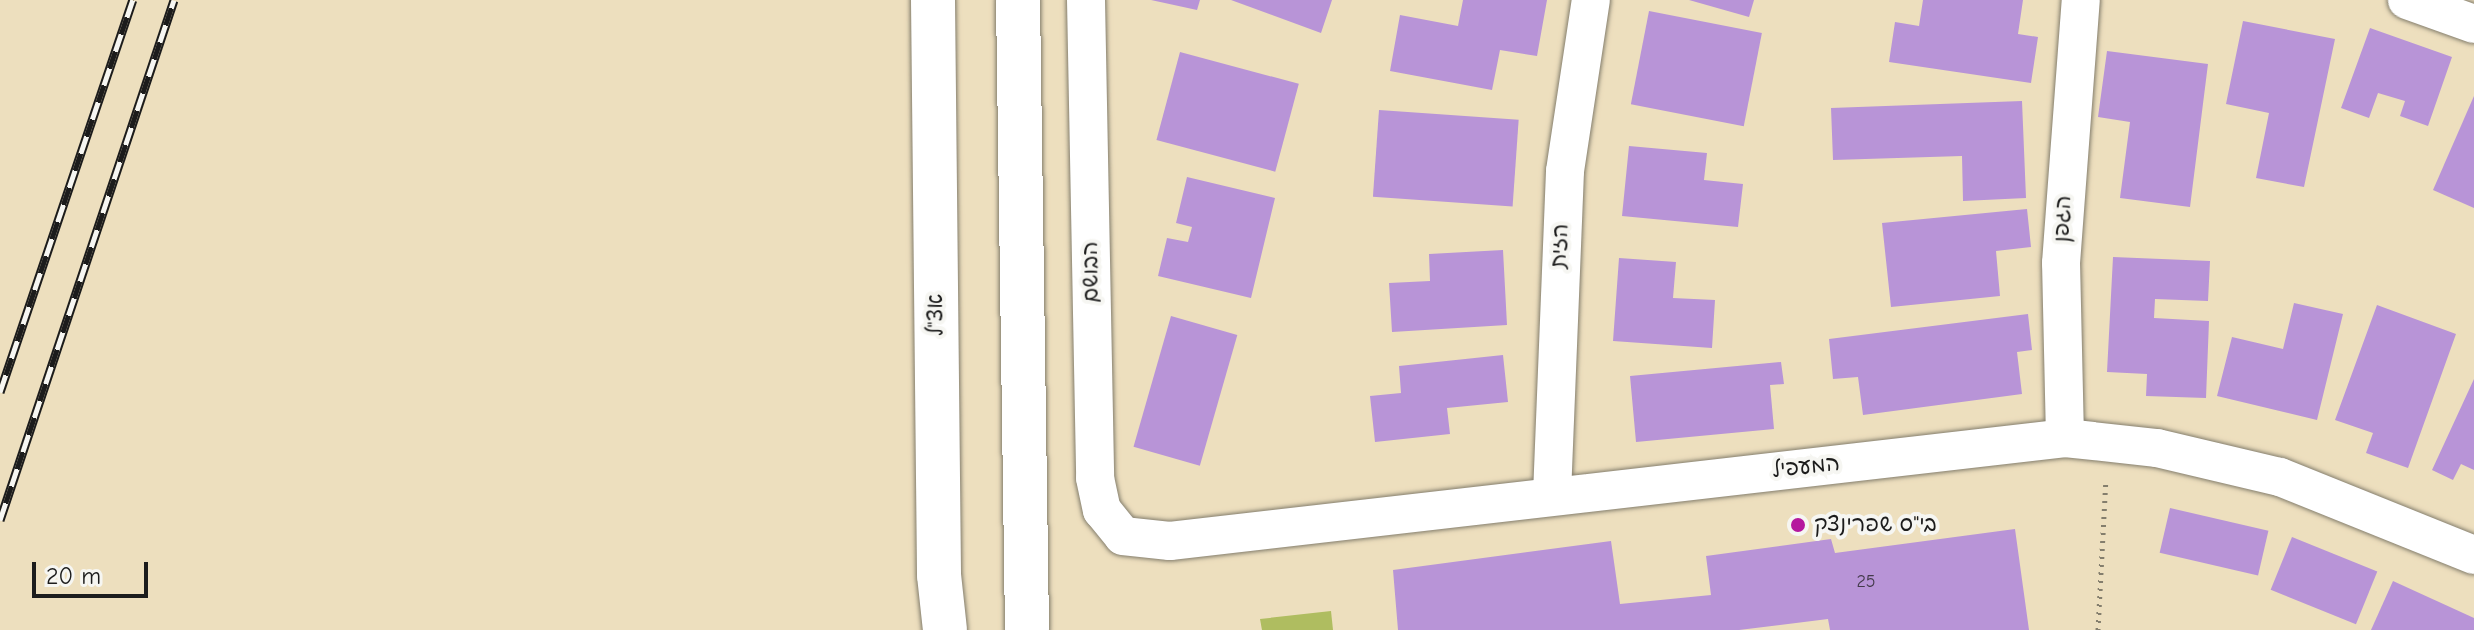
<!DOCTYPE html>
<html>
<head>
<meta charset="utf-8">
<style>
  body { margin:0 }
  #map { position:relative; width:2474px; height:630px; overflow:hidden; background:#eddfbe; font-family:"Comic Neue","Playpen Sans Hebrew",sans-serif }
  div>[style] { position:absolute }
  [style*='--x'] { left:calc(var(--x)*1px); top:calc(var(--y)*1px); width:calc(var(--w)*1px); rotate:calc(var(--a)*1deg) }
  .green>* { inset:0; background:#afbd60 }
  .building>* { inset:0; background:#b894d7; transform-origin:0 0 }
  .path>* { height:5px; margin-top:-2.5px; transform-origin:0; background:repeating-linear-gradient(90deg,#847e6d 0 2px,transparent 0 8px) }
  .roads { filter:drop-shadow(0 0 2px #847e6d) drop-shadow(0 0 2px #847e6d) }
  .minor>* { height:38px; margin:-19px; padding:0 19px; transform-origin:19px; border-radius:19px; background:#fff }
  .major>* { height:44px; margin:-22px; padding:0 22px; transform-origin:22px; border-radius:22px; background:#fff }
  .rail>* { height:9px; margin-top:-4.5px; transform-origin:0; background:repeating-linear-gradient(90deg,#f6f6f2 0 18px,#1c1c1c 0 36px); box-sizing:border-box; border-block:2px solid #1c1c1c }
  .dots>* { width:22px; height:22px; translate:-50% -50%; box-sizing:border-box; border:4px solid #f6f6f2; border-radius:50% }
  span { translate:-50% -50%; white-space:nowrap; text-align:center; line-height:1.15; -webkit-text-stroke:8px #f6f6f2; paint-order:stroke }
  .number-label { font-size:18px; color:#433a4b }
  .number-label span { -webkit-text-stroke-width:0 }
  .street-label { font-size:22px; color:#1c1c1c }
  .poi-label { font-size:22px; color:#1c1c1c }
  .left { translate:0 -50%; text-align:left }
  .scale { position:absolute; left:32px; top:562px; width:116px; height:36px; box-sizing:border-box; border:4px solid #1c1c1c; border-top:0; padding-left:10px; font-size:24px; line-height:28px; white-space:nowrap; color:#1c1c1c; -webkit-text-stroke:6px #f6f6f2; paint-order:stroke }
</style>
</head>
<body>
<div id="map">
  <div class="green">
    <div style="clip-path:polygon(1331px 611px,1333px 630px,1262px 630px,1260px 619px)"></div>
  </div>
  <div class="building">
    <div style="clip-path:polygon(1151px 0,1200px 0,1197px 10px)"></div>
    <div style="clip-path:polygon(1231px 0,1332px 0,1321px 33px)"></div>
    <div style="clip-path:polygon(1463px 0,1547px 0,1537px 56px,1500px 50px,1492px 90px,1390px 71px,1400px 15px,1458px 26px)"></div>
    <div style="clip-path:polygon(1689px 0,1754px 0,1749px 17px)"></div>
    <div style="clip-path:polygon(1923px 0,2023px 0,2018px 34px,2038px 37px,2031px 83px,1889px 62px,1895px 22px,1919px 26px)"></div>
    <div style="left:1649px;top:11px;width:115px;height:95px;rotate:11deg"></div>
    <div style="clip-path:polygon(2243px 21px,2335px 39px,2304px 187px,2256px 178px,2269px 113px,2226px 104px)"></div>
    <div style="clip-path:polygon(2370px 28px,2452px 57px,2428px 126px,2400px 116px,2405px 101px,2378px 93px,2369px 118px,2341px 108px)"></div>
    <div style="clip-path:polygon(2107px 51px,2208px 64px,2190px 207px,2120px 198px,2130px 122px,2098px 117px)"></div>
    <div style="left:1180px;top:52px;width:123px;height:91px;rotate:15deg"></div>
    <div style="clip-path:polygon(2474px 96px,2474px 208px,2433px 190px)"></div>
    <div style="clip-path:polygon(2022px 101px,2026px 198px,1963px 201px,1962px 156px,1833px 160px,1831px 108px)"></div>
    <div style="left:1379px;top:110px;width:140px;height:87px;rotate:4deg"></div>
    <div style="clip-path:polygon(1629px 146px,1707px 153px,1704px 180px,1743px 184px,1738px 227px,1622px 216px)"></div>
    <div style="clip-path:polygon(1187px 177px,1275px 198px,1251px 298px,1158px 276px,1167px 238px,1188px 242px,1192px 227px,1176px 223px)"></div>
    <div style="clip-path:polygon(2027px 209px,2031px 247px,1996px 251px,2000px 296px,1891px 307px,1882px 223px)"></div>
    <div style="clip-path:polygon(1503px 250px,1507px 325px,1392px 332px,1389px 283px,1430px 281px,1429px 254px)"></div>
    <div style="clip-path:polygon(2113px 257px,2210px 261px,2208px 301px,2155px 299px,2154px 318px,2209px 321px,2206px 398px,2146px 396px,2147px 374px,2107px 372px)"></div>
    <div style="clip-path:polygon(1619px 258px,1676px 262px,1673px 298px,1715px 300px,1712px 348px,1613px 341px)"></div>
    <div style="clip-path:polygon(2294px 303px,2343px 314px,2317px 420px,2217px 396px,2232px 337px,2283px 349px)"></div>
    <div style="clip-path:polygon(2377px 305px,2456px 334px,2408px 468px,2366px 453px,2373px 433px,2335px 420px)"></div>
    <div style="clip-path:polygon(2028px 314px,2032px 350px,2017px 352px,2022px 394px,1863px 415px,1858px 377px,1833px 379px,1829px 339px)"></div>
    <div style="left:1171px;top:316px;width:69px;height:136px;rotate:16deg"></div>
    <div style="clip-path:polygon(1503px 355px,1508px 402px,1447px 408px,1450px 434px,1375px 442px,1370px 396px,1401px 393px,1399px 366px)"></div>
    <div style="clip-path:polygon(1781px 362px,1784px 384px,1770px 385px,1774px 429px,1636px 442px,1630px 376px)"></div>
    <div style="clip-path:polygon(2474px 379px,2474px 470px,2461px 464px,2453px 480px,2432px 470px)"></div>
    <div style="left:2170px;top:508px;width:101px;height:46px;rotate:13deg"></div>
    <div style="clip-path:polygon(2015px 529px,2029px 630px,1830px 630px,1828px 619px,1739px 630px,1398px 630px,1393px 570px,1611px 541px,1620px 604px,1711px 595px,1706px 556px,1831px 539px,1835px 553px)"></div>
    <div style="left:2292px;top:537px;width:92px;height:57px;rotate:22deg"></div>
    <div style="clip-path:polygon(2393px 581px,2474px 618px,2474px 630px,2371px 630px)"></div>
  </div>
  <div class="path">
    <div style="--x:2098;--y:630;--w:151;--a:-87"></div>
  </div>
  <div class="roads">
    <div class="minor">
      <div style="--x:1086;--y:0;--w:478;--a:88.9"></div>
      <div style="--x:1095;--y:478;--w:33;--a:78"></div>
      <div style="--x:1102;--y:510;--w:33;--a:51"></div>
      <div style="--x:1123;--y:536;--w:47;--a:6.1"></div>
      <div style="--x:1170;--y:541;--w:901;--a:-6.56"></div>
      <div style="--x:2065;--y:438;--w:93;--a:6.2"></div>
      <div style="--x:2157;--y:448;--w:126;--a:13.3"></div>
      <div style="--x:2280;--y:477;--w:209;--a:21.9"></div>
      <div style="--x:2407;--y:0;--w:71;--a:19.7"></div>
      <div style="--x:2065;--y:438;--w:175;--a:-91.3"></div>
      <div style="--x:2061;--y:263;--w:264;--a:-85.7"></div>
      <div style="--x:1552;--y:495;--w:324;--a:-87.7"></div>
      <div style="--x:1565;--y:171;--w:173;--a:-81.4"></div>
    </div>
    <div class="major">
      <div style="--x:933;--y:0;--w:575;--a:89.4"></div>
      <div style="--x:939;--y:575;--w:55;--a:83.8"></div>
      <div style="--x:1018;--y:0;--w:630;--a:89.18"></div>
    </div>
  </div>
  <div class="rail">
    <div style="--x:0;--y:392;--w:414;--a:-71.3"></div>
    <div style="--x:0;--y:520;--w:548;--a:-71.5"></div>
  </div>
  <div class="dots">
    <div style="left:1798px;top:525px;background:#b5179e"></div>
  </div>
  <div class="number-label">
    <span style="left:1866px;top:582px">25</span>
  </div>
  <div class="street-label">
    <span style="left:2063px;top:219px;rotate:-88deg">הגפן</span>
    <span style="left:1560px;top:246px;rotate:-87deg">הזית</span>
    <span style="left:1091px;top:272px;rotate:-91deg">הבושם</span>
    <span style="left:936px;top:315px;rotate:-91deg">אצ"ל</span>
    <span style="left:1806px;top:467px;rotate:-6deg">המעפיל</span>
  </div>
  <div class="poi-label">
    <span class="left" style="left:1814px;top:525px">בי"ס שפרינצק</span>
  </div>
  <div class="scale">20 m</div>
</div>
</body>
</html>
